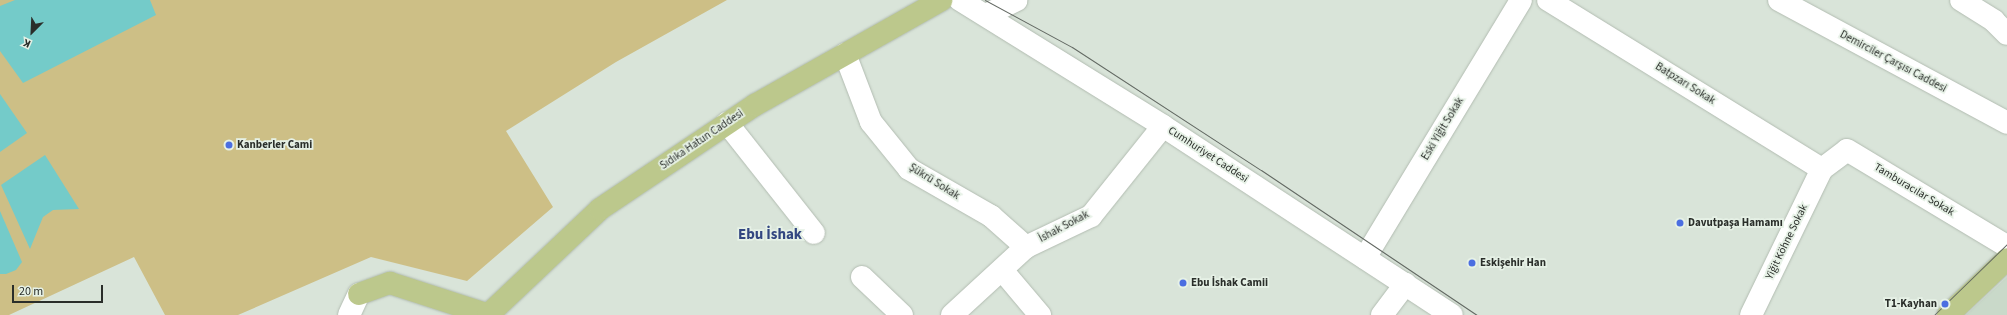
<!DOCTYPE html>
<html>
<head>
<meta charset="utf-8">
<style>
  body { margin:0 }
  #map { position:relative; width:2007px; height:315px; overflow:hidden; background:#d9e4d9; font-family:"Source Sans 3",sans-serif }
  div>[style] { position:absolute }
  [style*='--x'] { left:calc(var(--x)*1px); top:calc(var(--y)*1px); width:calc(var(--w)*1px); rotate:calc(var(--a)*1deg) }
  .built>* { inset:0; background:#c9d9c9 }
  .green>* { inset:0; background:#cdbf86 }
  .water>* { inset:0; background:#74cbc9 }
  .roads { filter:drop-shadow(0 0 1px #b2bcb1) drop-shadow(0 0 1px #b2bcb1) }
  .minor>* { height:22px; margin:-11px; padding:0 11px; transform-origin:11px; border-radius:11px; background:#fff }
  .major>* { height:22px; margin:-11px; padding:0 11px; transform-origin:11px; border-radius:11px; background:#bcc88c }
  .tram>* { height:1px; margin:-0.5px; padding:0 0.5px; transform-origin:0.5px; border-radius:0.5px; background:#626862 }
  .dots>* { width:11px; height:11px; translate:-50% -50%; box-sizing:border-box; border:2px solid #e6f1e6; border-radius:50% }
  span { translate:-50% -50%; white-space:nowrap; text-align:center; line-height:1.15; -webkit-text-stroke:3.5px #e6f1e6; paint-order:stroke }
  .street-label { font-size:11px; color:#2a2e2a }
  .poi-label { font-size:11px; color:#2a2e2a; font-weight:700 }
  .left { translate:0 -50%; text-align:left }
  .right { translate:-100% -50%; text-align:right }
  .district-label { font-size:15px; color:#334781; font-weight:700 }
  .north { position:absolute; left:12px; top:12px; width:40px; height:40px; -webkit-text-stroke:3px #e6f1e6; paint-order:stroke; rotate:204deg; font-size:11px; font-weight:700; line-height:16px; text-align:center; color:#2a2e2a }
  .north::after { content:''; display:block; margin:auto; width:14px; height:18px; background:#2a2e2a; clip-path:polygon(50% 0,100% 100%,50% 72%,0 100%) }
  .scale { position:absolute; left:12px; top:285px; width:91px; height:18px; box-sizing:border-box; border:2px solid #2a2e2a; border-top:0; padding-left:5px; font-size:12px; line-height:14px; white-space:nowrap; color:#2a2e2a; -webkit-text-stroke:3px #e6f1e6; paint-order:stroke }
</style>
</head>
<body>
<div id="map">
  <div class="built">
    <div style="clip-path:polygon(2007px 277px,2007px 315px,1966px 315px)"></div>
  </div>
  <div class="green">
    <div style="clip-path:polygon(0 0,727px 0,616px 62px,506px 131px,553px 207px,467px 281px,371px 257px,238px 315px,165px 315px,134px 257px,9px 315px,0 315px)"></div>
  </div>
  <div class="water">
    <div style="clip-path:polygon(15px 0,150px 0,156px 15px,23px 83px,0 51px,0 6px)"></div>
    <div style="clip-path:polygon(0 94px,27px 133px,0 152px)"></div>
    <div style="clip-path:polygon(45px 155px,79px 209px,53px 210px,43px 217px,30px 249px,1px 185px)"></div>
    <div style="clip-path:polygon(0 211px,22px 262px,16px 270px,6px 274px,0 274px)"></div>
  </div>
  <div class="roads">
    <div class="minor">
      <div style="--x:960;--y:0;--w:239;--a:31.8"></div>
      <div style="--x:1163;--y:126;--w:345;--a:33.2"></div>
      <div style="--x:1548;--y:0;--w:322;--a:31.7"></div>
      <div style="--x:1779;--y:0;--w:259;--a:28.3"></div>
      <div style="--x:1961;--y:0;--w:39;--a:32"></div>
      <div style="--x:1994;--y:21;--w:18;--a:45"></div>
      <div style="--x:986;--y:15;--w:34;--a:-26"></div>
      <div style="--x:845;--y:54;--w:73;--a:69.1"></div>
      <div style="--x:871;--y:122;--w:60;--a:51"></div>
      <div style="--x:909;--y:169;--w:95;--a:29.8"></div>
      <div style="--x:991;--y:216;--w:47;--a:41.5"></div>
      <div style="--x:727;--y:123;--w:140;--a:51.7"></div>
      <div style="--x:1365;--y:258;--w:301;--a:-58.8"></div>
      <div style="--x:1002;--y:270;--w:59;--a:49.8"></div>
      <div style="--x:862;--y:277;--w:55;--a:43.5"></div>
      <div style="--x:349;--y:315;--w:23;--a:-65"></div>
      <div style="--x:952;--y:315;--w:100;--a:-42.6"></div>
      <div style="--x:1026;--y:247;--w:72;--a:-25.5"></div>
      <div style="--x:1091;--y:216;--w:115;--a:-51.3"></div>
      <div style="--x:1382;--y:315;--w:39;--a:-53"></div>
      <div style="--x:1751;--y:315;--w:162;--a:-64.1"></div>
      <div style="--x:1822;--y:169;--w:31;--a:-37"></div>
      <div style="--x:1847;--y:150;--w:187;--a:31"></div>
    </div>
    <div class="major">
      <div style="--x:359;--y:294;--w:33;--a:-20"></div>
      <div style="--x:390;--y:283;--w:104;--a:17.9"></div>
      <div style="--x:488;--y:315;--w:154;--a:-43.4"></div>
      <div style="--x:600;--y:209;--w:187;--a:-33.9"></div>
      <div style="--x:755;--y:105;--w:214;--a:-29.4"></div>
      <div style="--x:1948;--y:315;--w:81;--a:-43.5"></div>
    </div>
  </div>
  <div class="tram">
    <div style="--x:985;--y:0;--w:99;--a:28.4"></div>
    <div style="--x:1072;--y:47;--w:225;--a:33.1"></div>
    <div style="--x:1261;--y:170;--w:260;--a:33.9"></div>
    <div style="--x:1934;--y:315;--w:102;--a:-44.2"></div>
  </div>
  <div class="dots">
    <div style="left:229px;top:145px;background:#4b6ee1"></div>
    <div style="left:1680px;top:223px;background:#4b6ee1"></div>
    <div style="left:1472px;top:263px;background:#4b6ee1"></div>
    <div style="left:1183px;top:283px;background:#4b6ee1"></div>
    <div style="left:1945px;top:304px;background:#4b6ee1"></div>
  </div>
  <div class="street-label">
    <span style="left:1893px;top:62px;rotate:28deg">Demirciler Çarşısı Caddesi</span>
    <span style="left:1685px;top:84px;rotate:32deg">Batpzarı Sokak</span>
    <span style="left:1443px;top:129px;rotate:-59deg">Eski Yiğit Sokak</span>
    <span style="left:702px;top:140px;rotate:-34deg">Sıdıka Hatun Caddesi</span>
    <span style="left:1208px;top:155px;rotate:33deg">Cumhuriyet Caddesi</span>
    <span style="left:934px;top:182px;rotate:32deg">Şükrü Sokak</span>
    <span style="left:1914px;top:190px;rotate:31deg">Tamburacılar Sokak</span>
    <span style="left:1064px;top:227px;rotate:-28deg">İshak Sokak</span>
    <span style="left:1787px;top:242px;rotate:-64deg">Yiğit Köhne Sokak</span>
  </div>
  <div class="poi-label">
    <span class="left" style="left:237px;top:145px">Kanberler Cami</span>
    <span class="left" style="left:1688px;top:223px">Davutpaşa Hamamı</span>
    <span class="left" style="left:1480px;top:263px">Eskişehir Han</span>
    <span class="left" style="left:1191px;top:283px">Ebu İshak Camii</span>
    <span class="right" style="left:1937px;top:304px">T1-Kayhan</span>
  </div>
  <div class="district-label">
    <span style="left:770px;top:235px">Ebu İshak</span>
  </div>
  <div class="north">K</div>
  <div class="scale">20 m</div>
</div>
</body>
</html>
